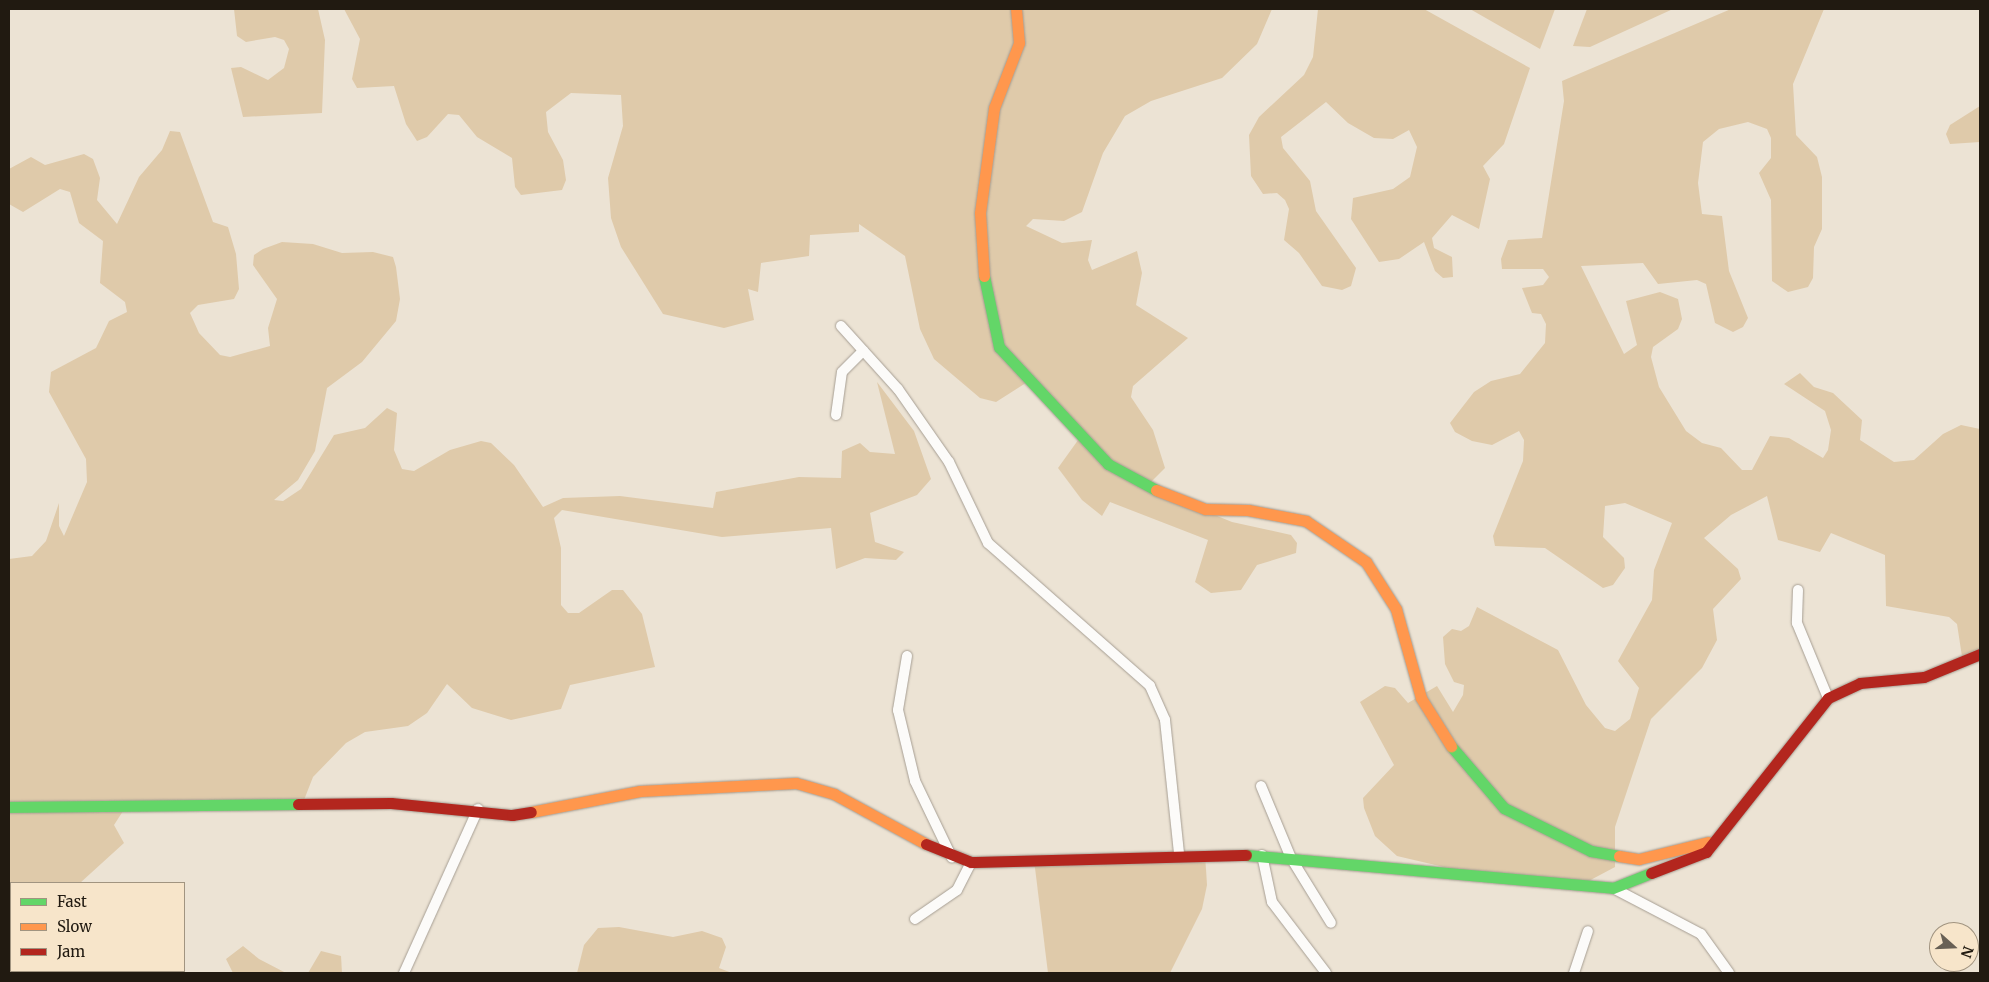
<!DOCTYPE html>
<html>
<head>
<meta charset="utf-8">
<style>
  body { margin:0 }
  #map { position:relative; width:1989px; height:982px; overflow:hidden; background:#ece3d4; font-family:Merriweather,serif }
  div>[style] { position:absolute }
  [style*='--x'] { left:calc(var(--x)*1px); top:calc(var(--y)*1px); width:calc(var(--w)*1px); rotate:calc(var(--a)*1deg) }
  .green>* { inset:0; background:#dfcaaa }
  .roads { filter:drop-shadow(0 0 1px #a69e93) drop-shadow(0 0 1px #a69e93) }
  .street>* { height:10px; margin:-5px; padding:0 5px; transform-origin:5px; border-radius:5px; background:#fcfbf9 }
  .fast>* { height:11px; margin:-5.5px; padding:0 5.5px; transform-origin:5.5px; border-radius:5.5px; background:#63d668 }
  .slow>* { height:11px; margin:-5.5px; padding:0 5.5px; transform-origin:5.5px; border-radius:5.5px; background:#ff974d }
  .jam>* { height:11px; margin:-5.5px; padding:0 5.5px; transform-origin:5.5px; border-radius:5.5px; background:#b3261e }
  span { translate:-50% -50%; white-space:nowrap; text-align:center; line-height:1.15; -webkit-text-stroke:4.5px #f7e5ca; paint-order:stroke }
  .frame { position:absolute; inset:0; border:10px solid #211a11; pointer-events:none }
  .legend { position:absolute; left:10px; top:882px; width:175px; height:90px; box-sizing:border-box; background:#f7e5ca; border:1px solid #a19480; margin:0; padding:6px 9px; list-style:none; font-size:15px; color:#211a11 }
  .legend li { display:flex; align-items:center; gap:10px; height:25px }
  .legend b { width:25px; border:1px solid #a19480 }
  .north { position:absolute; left:1929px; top:922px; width:50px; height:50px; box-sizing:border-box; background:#f7e5ca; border:1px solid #a19480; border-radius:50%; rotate:110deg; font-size:14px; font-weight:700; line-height:20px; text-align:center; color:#211a11 }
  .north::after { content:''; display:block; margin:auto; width:18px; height:22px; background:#686055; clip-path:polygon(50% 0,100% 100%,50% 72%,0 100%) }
</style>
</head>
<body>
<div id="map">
  <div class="green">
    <div style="clip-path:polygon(234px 9px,318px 9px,325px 40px,322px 113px,243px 117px,231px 68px,241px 67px,268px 80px,284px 68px,289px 49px,284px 40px,275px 37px,246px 42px,237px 36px)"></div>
    <div style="clip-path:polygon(344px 9px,1272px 9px,1257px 44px,1222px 78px,1151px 101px,1125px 116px,1103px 153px,1082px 212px,1064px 221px,1033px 219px,1026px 226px,1062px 243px,1092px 240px,1088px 260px,1092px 270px,1137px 251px,1142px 273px,1136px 305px,1188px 338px,1133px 386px,1131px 397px,1153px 430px,1165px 468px,1146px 487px,1232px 522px,1291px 535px,1297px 543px,1296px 553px,1257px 565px,1241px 590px,1211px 593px,1195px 582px,1208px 540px,1110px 502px,1102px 516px,1082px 500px,1058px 468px,1081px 436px,1029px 381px,996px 402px,980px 398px,934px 359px,920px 329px,905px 256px,859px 224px,859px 232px,810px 235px,809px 256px,761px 263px,758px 292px,748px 289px,754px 320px,724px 328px,663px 314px,621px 247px,611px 218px,608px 178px,623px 126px,621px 95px,571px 93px,546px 112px,548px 132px,563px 160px,566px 180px,562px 190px,521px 195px,515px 187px,512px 158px,477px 137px,459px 115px,448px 114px,427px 137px,417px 141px,406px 124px,394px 86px,357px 88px,352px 79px,360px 39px)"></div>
    <div style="clip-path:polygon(1318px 9px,1424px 9px,1530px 68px,1504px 144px,1483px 166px,1490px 179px,1479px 229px,1452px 215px,1432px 238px,1434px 248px,1452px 257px,1453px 277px,1443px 278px,1435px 271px,1424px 242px,1399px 259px,1379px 262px,1351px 219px,1353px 198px,1393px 189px,1410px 177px,1417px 147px,1409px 130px,1393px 139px,1374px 138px,1348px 123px,1326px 102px,1281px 137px,1283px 148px,1310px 181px,1316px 211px,1356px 268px,1351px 286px,1342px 290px,1322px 286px,1299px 253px,1284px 240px,1289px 209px,1285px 200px,1277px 193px,1263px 194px,1251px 176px,1249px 135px,1259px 117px,1304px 75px,1313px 57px)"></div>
    <div style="clip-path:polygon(1470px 9px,1555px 9px,1540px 49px)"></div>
    <div style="clip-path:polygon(1587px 9px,1673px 9px,1590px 47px,1573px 46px)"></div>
    <div style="clip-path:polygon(1731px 9px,1824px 9px,1793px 84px,1796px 135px,1817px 157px,1822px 177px,1822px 229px,1814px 247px,1813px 278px,1808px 287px,1788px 292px,1772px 281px,1771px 200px,1759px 173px,1771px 158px,1771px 138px,1767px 129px,1748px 122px,1719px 129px,1703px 142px,1698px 183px,1702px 214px,1722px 216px,1729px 271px,1748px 318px,1743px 327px,1733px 332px,1715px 323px,1706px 284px,1697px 280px,1658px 284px,1643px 263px,1581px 266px,1624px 354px,1637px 345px,1626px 301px,1660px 292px,1678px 299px,1682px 319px,1678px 329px,1653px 347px,1651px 357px,1659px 387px,1686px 431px,1702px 443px,1721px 448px,1742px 470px,1752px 470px,1770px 436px,1789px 438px,1823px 458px,1828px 450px,1831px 430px,1825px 411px,1784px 384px,1800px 373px,1814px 387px,1833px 393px,1862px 420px,1860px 440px,1894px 462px,1914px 460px,1943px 434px,1961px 425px,1980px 429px,1980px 654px,1963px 663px,1957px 624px,1949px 617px,1886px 606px,1885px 555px,1831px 533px,1820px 552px,1778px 540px,1767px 496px,1731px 515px,1704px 538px,1738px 569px,1741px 579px,1713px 609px,1717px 640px,1702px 668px,1651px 719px,1615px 827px,1615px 867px,1583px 884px,1478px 875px,1397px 856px,1375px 836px,1364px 808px,1363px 798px,1394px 765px,1360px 702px,1385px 686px,1395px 688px,1408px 703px,1437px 686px,1453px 712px,1463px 695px,1464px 685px,1454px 682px,1445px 664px,1443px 637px,1452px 629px,1461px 631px,1469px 626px,1477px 607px,1558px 650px,1586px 705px,1605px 728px,1615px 731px,1630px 719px,1639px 688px,1618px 661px,1652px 600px,1654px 570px,1672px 523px,1625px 503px,1605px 506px,1603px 537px,1624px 558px,1625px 568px,1613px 585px,1603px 588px,1545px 548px,1495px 546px,1493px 536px,1523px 461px,1524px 440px,1519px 431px,1492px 445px,1472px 441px,1455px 432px,1450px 423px,1474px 392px,1491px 381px,1520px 374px,1545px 343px,1546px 324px,1541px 314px,1532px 313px,1522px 288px,1543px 285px,1549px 277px,1543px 269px,1502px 269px,1501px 259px,1508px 240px,1542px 238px,1564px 101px,1562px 81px)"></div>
    <div style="clip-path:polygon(1980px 106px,1980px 142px,1950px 144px,1946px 134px,1950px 125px)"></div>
    <div style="clip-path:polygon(170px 131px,180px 132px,213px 222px,228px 227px,236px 254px,239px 289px,234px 299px,198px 305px,190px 313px,199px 333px,220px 355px,230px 357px,270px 346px,268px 328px,277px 299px,253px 265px,254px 255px,263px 249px,282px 242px,313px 244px,342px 253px,373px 252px,393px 257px,396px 267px,400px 299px,396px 321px,362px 362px,327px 388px,315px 451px,298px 480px,274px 500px,283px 501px,301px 489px,334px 435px,365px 428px,387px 408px,397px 413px,394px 450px,402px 469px,414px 471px,450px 450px,481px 441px,491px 443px,514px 465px,543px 507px,563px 498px,620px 496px,713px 508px,716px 492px,799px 477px,841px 478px,842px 451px,860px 443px,870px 452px,895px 454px,877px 382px,914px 431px,931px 479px,917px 495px,870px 513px,875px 542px,904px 552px,896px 560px,865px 558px,836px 569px,831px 528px,722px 537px,562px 510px,554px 518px,561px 548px,561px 605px,568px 613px,579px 613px,612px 590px,623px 590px,642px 614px,655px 667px,570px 685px,561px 709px,511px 720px,472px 708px,447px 684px,427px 713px,408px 726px,365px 732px,346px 743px,313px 777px,304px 800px,125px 808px,114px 825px,124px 843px,80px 883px,11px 883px,11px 971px,186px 973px,9px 973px,9px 559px,32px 556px,46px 541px,59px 503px,59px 526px,64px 536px,87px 482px,86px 459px,49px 392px,51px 372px,96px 348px,109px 321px,127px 312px,125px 302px,100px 283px,103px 241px,79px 223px,70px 192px,60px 189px,23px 212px,9px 204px,9px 169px,31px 157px,45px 165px,84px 154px,93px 159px,100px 178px,97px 200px,117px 224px,139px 177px,162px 150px)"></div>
    <div style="clip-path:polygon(1205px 854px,1207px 885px,1202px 909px,1170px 973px,1048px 973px,1034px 860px)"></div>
    <div style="clip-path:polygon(619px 927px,673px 937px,702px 931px,722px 938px,726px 947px,719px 968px,732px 973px,577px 973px,584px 945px,598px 928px)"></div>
    <div style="clip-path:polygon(243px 946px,259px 959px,286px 973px,233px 973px,226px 959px)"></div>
    <div style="clip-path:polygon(321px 951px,341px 956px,342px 973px,308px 973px)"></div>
  </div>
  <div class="roads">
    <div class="street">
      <div style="--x:841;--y:326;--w:85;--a:47.9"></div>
      <div style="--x:898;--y:389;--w:89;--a:55.1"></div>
      <div style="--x:949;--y:462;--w:90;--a:64.3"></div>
      <div style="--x:988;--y:543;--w:216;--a:41.4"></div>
      <div style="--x:1150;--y:686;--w:37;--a:66"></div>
      <div style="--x:1165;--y:720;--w:135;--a:84"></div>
      <div style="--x:836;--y:415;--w:43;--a:-82.1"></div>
      <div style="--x:842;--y:372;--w:30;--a:-45"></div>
      <div style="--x:1798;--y:590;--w:33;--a:92"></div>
      <div style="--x:1797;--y:623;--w:81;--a:67.5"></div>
      <div style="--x:907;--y:656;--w:55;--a:99.5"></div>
      <div style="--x:898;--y:710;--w:73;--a:76.5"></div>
      <div style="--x:915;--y:781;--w:85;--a:64.3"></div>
      <div style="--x:1261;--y:786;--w:78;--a:67.4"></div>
      <div style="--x:1291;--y:858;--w:76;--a:58.4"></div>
      <div style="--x:1262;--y:855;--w:48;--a:78"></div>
      <div style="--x:1272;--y:902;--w:89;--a:52.7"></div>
      <div style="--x:1613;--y:888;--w:99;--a:27.6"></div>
      <div style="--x:1701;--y:934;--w:48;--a:54.3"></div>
      <div style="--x:915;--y:919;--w:51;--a:-34.6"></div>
      <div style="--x:957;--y:890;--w:31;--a:-63"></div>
      <div style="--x:404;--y:973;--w:180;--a:-65.7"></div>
      <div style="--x:1574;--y:973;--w:44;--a:-71.6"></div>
    </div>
    <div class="fast">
      <div style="--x:984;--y:276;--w:73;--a:78.1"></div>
      <div style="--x:999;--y:347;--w:160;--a:47"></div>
      <div style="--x:1108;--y:464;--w:55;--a:28.4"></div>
      <div style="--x:1451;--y:746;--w:82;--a:49.5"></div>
      <div style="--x:1504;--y:808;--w:97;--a:26.3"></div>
      <div style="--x:1591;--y:851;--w:28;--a:10"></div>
      <div style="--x:9;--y:807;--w:289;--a:-0.6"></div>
      <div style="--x:1246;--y:855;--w:368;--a:5.1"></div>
      <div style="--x:1613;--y:888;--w:41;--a:-21.5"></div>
    </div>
    <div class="slow">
      <div style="--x:984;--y:276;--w:63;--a:-93.6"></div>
      <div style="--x:980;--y:213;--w:106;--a:-82.4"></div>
      <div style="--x:994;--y:108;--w:70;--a:-69"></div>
      <div style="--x:1019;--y:43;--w:34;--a:-95"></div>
      <div style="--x:1156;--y:490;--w:53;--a:21.2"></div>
      <div style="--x:1205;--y:509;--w:43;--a:1.3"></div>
      <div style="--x:1248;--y:510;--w:59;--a:10.7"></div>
      <div style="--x:1306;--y:521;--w:73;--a:34.3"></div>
      <div style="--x:1366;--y:562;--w:56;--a:57.4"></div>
      <div style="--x:1396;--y:609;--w:92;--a:74.3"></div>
      <div style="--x:1421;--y:698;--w:57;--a:58"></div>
      <div style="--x:531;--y:812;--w:111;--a:-10.9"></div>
      <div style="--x:640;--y:791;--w:156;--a:-2.9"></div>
      <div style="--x:796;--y:783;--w:40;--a:16"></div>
      <div style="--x:834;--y:794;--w:105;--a:28.5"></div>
      <div style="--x:1619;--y:856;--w:20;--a:9"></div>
      <div style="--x:1639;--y:859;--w:71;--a:-13.8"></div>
    </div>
    <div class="jam">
      <div style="--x:298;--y:804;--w:93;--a:-0.6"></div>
      <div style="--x:391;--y:803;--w:122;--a:5.7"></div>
      <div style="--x:512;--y:815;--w:19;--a:-9"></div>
      <div style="--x:926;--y:844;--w:48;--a:21.8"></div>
      <div style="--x:971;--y:862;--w:275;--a:-1.5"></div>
      <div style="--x:1651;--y:873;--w:59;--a:-20.9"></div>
      <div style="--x:1706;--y:852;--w:196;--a:-51.6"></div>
      <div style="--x:1828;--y:698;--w:35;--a:-25"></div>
      <div style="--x:1860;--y:683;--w:64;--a:-5.4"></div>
      <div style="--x:1924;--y:677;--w:61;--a:-22.3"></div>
    </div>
  </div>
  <div class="frame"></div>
  <ul class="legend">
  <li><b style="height:6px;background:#63d668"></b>Fast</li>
  <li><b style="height:6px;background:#ff974d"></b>Slow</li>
  <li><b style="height:6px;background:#b3261e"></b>Jam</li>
  </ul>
  <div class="north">N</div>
</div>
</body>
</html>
